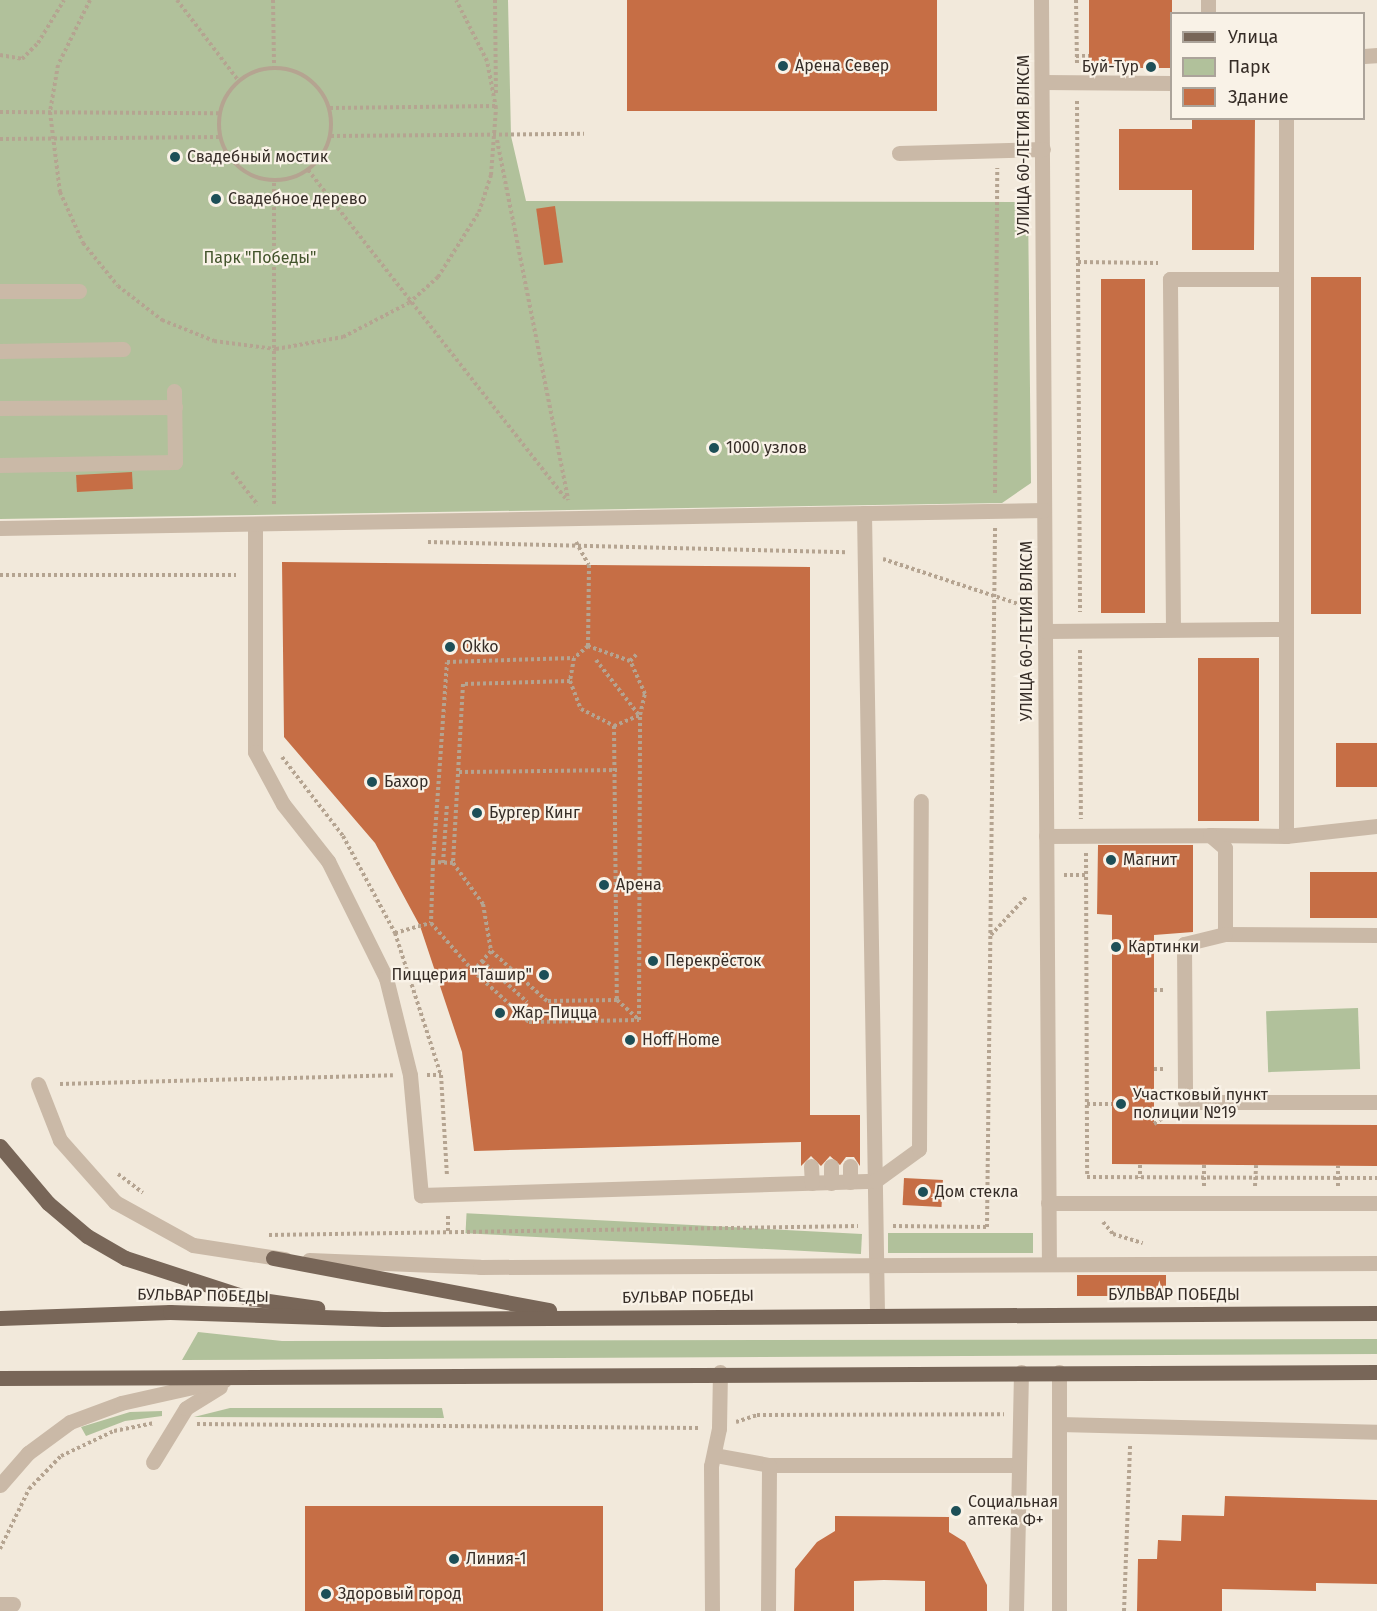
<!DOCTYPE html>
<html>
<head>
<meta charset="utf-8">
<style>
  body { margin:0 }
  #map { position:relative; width:1377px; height:1611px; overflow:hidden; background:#f2e9db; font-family:"Fira Sans",sans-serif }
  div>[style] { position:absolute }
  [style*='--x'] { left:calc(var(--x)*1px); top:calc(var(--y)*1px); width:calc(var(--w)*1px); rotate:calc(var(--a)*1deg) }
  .green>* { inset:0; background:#b1c19b; transform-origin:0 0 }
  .building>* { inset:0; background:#c66e45; transform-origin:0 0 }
  .path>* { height:4px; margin-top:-2px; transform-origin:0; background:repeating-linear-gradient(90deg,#b5a491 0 3px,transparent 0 6px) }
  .path>.ring { margin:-2px; padding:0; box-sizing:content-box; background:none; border:4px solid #b5a491; border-radius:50% }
  .minor>* { height:15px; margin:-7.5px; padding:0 7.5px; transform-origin:7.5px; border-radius:7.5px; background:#cab9a7 }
  .major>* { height:15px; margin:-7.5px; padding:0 7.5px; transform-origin:7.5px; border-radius:7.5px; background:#786658 }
  .dots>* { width:16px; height:16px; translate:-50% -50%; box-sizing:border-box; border:3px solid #f9f2e7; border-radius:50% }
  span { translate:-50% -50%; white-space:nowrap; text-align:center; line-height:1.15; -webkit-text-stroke:4.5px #f9f2e7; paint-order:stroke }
  .poi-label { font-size:16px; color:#362d27 }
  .left { translate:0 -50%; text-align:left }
  .right { translate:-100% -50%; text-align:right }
  .street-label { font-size:16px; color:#362d27 }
  .park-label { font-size:16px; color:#42542b }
  .legend { position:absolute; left:1170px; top:12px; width:195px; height:108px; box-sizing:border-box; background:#f9f2e7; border:2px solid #aba39a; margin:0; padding:8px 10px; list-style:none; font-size:18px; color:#362d27 }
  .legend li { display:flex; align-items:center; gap:12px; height:30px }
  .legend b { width:30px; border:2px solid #aba39a }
</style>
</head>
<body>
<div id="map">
  <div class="green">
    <div style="clip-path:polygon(0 0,508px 0,511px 136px,526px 201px,1028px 202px,1031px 483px,1002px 503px,0 519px)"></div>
    <div style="left:1358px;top:1008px;width:61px;height:92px;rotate:88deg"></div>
    <div style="left:888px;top:1233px;width:145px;height:20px"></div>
    <div style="left:862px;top:1234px;width:20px;height:396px;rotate:93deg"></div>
    <div style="clip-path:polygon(198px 1332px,282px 1341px,1377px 1339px,1377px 1354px,182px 1360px)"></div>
    <div style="clip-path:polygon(230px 1408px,442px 1408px,444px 1418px,194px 1417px)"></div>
    <div style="clip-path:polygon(162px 1411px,162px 1416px,125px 1421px,86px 1436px,81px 1427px,130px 1412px)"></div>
  </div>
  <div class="building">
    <div style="left:627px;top:0;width:310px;height:111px"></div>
    <div style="left:1089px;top:0;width:83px;height:68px"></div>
    <div style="clip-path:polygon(1192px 118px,1255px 118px,1254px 250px,1192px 250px,1192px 190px,1119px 190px,1119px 129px,1192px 129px)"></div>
    <div style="left:555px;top:206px;width:57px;height:19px;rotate:82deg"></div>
    <div style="left:1311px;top:277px;width:50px;height:337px"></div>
    <div style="left:1101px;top:279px;width:44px;height:334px"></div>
    <div style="left:132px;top:472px;width:17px;height:56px;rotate:87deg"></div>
    <div style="clip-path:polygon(282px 562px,810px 567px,810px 1115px,860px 1115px,860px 1166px,854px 1157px,846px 1157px,840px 1165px,830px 1156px,821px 1166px,811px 1156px,801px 1166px,801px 1142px,474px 1151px,462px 1052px,420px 926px,375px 843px,284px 737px)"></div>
    <div style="left:1198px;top:658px;width:61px;height:163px"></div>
    <div style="left:1336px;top:743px;width:41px;height:44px"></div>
    <div style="clip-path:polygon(1098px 845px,1193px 845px,1193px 932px,1154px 935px,1154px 1124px,1377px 1125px,1377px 1166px,1112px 1164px,1112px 915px,1097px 914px)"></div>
    <div style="left:1377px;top:872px;width:46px;height:67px;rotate:90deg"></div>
    <div style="left:904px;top:1178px;width:39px;height:27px;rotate:3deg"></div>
    <div style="left:1077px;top:1275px;width:89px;height:21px"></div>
    <div style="clip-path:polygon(1225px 1496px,1377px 1500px,1377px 1584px,1316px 1583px,1316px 1591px,1222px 1589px,1222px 1611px,1137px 1611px,1138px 1559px,1157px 1559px,1158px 1540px,1181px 1541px,1182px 1515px,1224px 1516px)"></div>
    <div style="left:603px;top:1506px;width:105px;height:298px;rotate:90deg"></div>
    <div style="clip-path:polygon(835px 1516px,949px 1517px,949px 1532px,965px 1542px,987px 1585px,987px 1611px,925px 1611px,925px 1581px,884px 1580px,854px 1581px,854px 1611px,794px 1611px,795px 1569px,817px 1542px,835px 1531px)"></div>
  </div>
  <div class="path">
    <div style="--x:90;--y:0;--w:72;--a:116.2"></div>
    <div style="--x:58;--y:65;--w:48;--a:99.7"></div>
    <div style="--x:50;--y:112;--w:81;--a:82.9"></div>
    <div style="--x:60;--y:192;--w:56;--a:65.7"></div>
    <div style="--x:83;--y:243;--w:55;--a:50.9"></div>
    <div style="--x:118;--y:286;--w:56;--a:37.7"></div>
    <div style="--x:162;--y:320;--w:56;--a:22"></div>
    <div style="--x:214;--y:341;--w:63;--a:7.4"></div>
    <div style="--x:276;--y:349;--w:68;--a:-10.2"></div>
    <div style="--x:343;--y:337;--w:74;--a:-27.3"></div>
    <div style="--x:409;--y:303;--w:39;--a:-42"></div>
    <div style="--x:438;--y:277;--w:77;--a:-57.8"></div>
    <div style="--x:479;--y:212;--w:39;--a:-72"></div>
    <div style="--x:491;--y:175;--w:67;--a:-85.7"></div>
    <div style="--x:496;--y:108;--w:48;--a:-100.8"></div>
    <div style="--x:487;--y:61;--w:68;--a:-116.9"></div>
    <div style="--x:177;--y:0;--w:101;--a:52.7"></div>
    <div style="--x:273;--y:0;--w:67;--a:89.1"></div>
    <div style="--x:495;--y:0;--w:95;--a:89.4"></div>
    <div style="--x:1076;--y:0;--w:63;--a:89.1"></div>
    <div style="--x:0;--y:55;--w:22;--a:10"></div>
    <div style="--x:22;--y:59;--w:23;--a:-45"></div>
    <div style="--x:38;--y:43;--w:50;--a:-58.8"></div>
    <div style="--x:1076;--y:56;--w:13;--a:0"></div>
    <div class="ring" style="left:219px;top:68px;width:108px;height:108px"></div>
    <div style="--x:1077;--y:101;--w:511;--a:89.66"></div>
    <div style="--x:330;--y:108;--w:166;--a:-0.7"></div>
    <div style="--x:0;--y:112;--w:219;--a:0.3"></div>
    <div style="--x:331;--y:136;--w:253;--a:-0.5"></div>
    <div style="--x:0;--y:139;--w:220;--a:-0.5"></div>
    <div style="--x:497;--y:140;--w:367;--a:78.8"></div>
    <div style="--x:308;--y:170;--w:420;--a:51.9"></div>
    <div style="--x:1078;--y:262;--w:80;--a:0.7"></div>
    <div style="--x:232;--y:472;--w:42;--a:51.8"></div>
    <div style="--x:995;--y:493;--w:325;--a:-89.6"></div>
    <div style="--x:274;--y:504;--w:323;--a:-90"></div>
    <div style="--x:428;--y:542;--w:419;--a:1.4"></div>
    <div style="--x:576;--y:542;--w:26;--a:61"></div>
    <div style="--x:589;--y:565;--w:81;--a:90.7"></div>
    <div style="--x:883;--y:559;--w:152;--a:18.4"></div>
    <div style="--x:0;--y:575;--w:236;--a:0"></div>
    <div style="--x:1080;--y:650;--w:169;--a:89.7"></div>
    <div style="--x:596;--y:660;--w:70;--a:52"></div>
    <div style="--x:630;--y:661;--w:10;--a:-45"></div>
    <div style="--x:570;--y:681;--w:107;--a:178.4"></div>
    <div style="--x:463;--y:684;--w:179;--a:93.2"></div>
    <div style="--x:453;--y:863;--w:20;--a:-177"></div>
    <div style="--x:433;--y:862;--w:200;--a:-86"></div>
    <div style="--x:447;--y:662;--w:127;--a:-1.8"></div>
    <div style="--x:614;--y:726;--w:274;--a:89.4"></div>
    <div style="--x:617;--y:1000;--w:70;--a:179.2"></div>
    <div style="--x:547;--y:1001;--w:75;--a:-138.2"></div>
    <div style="--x:491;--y:951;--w:27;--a:132"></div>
    <div style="--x:473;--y:971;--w:76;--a:42.3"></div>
    <div style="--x:529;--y:1022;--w:110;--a:-1"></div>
    <div style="--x:639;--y:1020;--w:305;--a:-89.8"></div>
    <div style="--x:640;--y:715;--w:22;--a:-77"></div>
    <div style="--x:645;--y:694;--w:36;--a:-114"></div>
    <div style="--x:630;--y:661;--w:45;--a:-160.3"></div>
    <div style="--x:588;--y:646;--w:18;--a:139"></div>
    <div style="--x:574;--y:658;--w:23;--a:100"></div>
    <div style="--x:570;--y:681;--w:30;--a:69"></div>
    <div style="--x:581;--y:709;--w:37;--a:27"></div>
    <div style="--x:614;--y:726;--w:28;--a:-23"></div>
    <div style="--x:282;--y:757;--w:100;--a:52.3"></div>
    <div style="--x:343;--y:836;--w:110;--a:61.8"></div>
    <div style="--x:395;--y:933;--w:149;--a:72.1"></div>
    <div style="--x:441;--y:1075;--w:101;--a:86.6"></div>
    <div style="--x:459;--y:772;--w:158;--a:-0.7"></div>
    <div style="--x:1086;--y:853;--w:324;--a:89.8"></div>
    <div style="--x:1087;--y:1177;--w:290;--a:0.2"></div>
    <div style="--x:433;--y:862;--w:61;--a:91.9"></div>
    <div style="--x:431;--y:923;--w:64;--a:48.8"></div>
    <div style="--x:443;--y:863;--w:58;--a:-86.1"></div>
    <div style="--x:453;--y:863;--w:51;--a:53.8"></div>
    <div style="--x:483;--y:904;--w:48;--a:80.3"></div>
    <div style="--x:1064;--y:875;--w:22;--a:0"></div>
    <div style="--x:395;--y:933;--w:37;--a:-16"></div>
    <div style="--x:991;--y:935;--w:53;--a:-47.3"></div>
    <div style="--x:482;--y:961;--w:61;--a:42.3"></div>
    <div style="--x:1154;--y:990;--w:12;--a:0"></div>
    <div style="--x:617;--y:1000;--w:30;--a:42"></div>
    <div style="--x:1154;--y:1069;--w:11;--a:0"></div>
    <div style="--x:427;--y:1075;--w:14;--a:0"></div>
    <div style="--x:60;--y:1084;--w:333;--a:-1.5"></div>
    <div style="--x:1087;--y:1104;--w:25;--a:0"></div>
    <div style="--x:1154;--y:1124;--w:21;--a:-35"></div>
    <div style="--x:1140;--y:1165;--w:13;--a:90"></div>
    <div style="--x:118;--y:1174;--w:31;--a:37"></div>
    <div style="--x:1204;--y:1186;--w:21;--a:-90"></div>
    <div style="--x:1255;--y:1186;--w:21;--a:-87"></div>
    <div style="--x:1338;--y:1186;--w:20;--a:-90"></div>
    <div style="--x:1103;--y:1222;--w:16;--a:50"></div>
    <div style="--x:1113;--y:1234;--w:31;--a:17"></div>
    <div style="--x:893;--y:1226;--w:94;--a:0.6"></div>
    <div style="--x:987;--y:1227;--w:699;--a:-89.34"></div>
    <div style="--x:448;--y:1231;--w:18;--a:-90"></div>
    <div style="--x:269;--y:1235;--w:589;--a:-0.88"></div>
    <div style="--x:736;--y:1422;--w:22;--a:-18"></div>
    <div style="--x:757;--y:1415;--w:247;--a:-0.2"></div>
    <div style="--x:197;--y:1424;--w:503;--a:0.46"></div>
    <div style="--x:0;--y:1549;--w:67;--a:-64.2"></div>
    <div style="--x:29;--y:1489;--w:46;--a:-45.9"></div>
    <div style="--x:61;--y:1456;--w:59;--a:-25.3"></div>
    <div style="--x:114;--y:1431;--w:41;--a:-11.3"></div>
    <div style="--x:1124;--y:1611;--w:167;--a:-87.9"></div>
  </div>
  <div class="minor">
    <div style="--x:1041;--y:0;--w:1262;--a:89.64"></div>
    <div style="--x:1208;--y:14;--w:14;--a:-90"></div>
    <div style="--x:1364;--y:56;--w:13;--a:-4"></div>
    <div style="--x:1042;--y:82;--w:130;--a:0.4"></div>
    <div style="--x:1286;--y:118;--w:718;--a:90"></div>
    <div style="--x:899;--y:153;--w:144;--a:-1.6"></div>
    <div style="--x:0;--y:291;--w:79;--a:0"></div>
    <div style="--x:0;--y:351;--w:123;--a:-0.9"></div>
    <div style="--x:0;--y:408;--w:175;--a:-0.3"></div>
    <div style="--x:0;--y:465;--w:175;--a:-1"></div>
    <div style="--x:175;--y:462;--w:71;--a:-90.8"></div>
    <div style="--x:864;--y:513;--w:801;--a:89.07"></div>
    <div style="--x:255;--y:524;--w:228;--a:90"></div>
    <div style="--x:255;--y:752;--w:59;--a:61.7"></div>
    <div style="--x:283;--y:804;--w:73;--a:51.7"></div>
    <div style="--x:328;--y:861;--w:131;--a:63.6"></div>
    <div style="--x:386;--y:978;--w:100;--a:76.1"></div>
    <div style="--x:410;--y:1075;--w:121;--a:84.8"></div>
    <div style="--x:421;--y:1195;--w:454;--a:-1.8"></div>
    <div style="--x:875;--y:1181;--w:54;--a:-36"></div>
    <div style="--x:919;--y:1149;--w:348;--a:-89.7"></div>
    <div style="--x:0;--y:528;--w:1044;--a:-0.99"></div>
    <div style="--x:1173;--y:629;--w:350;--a:-90.5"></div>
    <div style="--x:1170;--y:279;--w:116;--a:0"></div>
    <div style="--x:1045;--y:631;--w:241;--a:-0.5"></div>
    <div style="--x:1210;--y:835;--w:76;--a:0.8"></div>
    <div style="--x:1286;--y:836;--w:92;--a:-6.3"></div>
    <div style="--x:1046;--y:836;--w:164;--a:-0.3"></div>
    <div style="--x:1210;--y:835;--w:20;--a:41"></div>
    <div style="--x:1225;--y:848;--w:86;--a:90"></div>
    <div style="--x:1377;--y:935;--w:152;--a:-179.6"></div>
    <div style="--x:1225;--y:934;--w:42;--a:166.3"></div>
    <div style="--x:1184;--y:944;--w:158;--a:89.6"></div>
    <div style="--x:1185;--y:1102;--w:192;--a:0"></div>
    <div style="--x:38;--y:1084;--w:60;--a:68.6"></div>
    <div style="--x:60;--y:1140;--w:83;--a:48.4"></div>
    <div style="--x:115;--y:1202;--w:89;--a:28.9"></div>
    <div style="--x:193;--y:1245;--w:93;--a:8.7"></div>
    <div style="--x:811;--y:1166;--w:17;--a:87"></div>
    <div style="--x:831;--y:1166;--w:17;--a:90"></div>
    <div style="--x:850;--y:1166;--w:16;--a:90"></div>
    <div style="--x:1048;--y:1203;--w:329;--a:0"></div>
    <div style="--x:309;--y:1260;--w:171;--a:2.3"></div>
    <div style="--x:480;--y:1267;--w:897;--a:-0.26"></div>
    <div style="--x:1059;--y:1424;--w:318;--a:1.4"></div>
    <div style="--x:715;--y:1455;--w:55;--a:10.5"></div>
    <div style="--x:769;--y:1465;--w:248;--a:0"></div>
    <div style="--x:153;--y:1462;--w:63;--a:-58.6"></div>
    <div style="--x:186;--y:1408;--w:40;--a:-32"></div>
    <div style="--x:0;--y:1485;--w:43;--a:-48.8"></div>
    <div style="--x:28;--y:1453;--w:52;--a:-36.4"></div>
    <div style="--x:70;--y:1422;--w:54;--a:-20.4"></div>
    <div style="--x:121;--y:1403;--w:106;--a:-12.6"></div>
    <div style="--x:0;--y:1604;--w:13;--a:0"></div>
    <div style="--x:712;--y:1611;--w:145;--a:-90.4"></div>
    <div style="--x:711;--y:1466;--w:39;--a:-78"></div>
    <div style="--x:719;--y:1428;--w:56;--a:-89"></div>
    <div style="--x:768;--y:1611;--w:146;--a:-89.6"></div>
    <div style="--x:1016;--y:1611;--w:239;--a:-88.8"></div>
    <div style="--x:1059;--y:1611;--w:239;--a:-90"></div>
  </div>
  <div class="major">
    <div style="--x:0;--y:1146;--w:75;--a:49.9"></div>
    <div style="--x:48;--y:1203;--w:51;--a:40.2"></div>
    <div style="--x:87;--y:1236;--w:44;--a:30.1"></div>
    <div style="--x:125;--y:1258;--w:129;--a:18"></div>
    <div style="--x:248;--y:1298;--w:70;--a:8.2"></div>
    <div style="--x:273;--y:1258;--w:281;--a:10.7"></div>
    <div style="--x:0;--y:1318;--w:170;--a:-2"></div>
    <div style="--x:170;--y:1312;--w:213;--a:1.9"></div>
    <div style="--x:383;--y:1319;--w:994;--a:-0.35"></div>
    <div style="--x:0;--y:1378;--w:1377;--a:-0.25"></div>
  </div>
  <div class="dots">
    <div style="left:783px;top:66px;background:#1d4f57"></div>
    <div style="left:1151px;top:67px;background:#1d4f57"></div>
    <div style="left:175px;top:157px;background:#1d4f57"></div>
    <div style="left:216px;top:199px;background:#1d4f57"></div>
    <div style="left:714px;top:448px;background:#1d4f57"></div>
    <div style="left:450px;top:647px;background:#1d4f57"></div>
    <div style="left:372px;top:782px;background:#1d4f57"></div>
    <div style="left:477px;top:813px;background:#1d4f57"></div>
    <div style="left:1111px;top:860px;background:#1d4f57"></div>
    <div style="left:604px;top:885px;background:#1d4f57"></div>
    <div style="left:1116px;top:947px;background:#1d4f57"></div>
    <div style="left:653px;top:961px;background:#1d4f57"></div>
    <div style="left:544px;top:975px;background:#1d4f57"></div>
    <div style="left:500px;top:1013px;background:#1d4f57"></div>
    <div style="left:630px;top:1040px;background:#1d4f57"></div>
    <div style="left:1121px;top:1104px;background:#1d4f57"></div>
    <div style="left:923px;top:1192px;background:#1d4f57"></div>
    <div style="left:956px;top:1511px;background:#1d4f57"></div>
    <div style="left:454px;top:1559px;background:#1d4f57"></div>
    <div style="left:326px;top:1594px;background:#1d4f57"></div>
  </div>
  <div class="poi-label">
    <span class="left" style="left:795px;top:66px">Арена Север</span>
    <span class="right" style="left:1139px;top:67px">Буй-Тур</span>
    <span class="left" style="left:187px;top:157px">Свадебный мостик</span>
    <span class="left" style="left:228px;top:199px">Свадебное дерево</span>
    <span class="left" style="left:726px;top:448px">1000 узлов</span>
    <span class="left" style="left:462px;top:647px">Okko</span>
    <span class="left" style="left:384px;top:782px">Бахор</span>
    <span class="left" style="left:489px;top:813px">Бургер Кинг</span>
    <span class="left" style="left:1123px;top:860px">Магнит</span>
    <span class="left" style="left:616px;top:885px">Арена</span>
    <span class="left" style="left:1128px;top:947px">Картинки</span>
    <span class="left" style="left:665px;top:961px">Перекрёсток</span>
    <span class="right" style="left:532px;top:975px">Пиццерия "Ташир"</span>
    <span class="left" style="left:512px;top:1013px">Жар-Пицца</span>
    <span class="left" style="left:642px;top:1040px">Hoff Home</span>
    <span class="left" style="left:1133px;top:1104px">Участковый пункт<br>полиции №19</span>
    <span class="left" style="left:935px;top:1192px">Дом стекла</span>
    <span class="left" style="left:968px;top:1511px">Социальная<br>аптека Ф+</span>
    <span class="left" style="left:466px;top:1559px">Линия-1</span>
    <span class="left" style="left:338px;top:1594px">Здоровый город</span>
  </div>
  <div class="street-label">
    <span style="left:1024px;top:145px;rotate:-90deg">УЛИЦА 60-ЛЕТИЯ ВЛКСМ</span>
    <span style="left:1027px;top:631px;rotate:-90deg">УЛИЦА 60-ЛЕТИЯ ВЛКСМ</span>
    <span style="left:1174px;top:1295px">БУЛЬВАР ПОБЕДЫ</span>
    <span style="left:203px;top:1296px;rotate:1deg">БУЛЬВАР ПОБЕДЫ</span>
    <span style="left:688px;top:1297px;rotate:-1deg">БУЛЬВАР ПОБЕДЫ</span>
  </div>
  <div class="park-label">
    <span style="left:260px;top:258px">Парк "Победы"</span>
  </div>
  <ul class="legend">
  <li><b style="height:8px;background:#786658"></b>Улица</li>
  <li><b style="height:16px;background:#b1c19b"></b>Парк</li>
  <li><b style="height:16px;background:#c66e45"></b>Здание</li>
  </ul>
</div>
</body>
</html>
